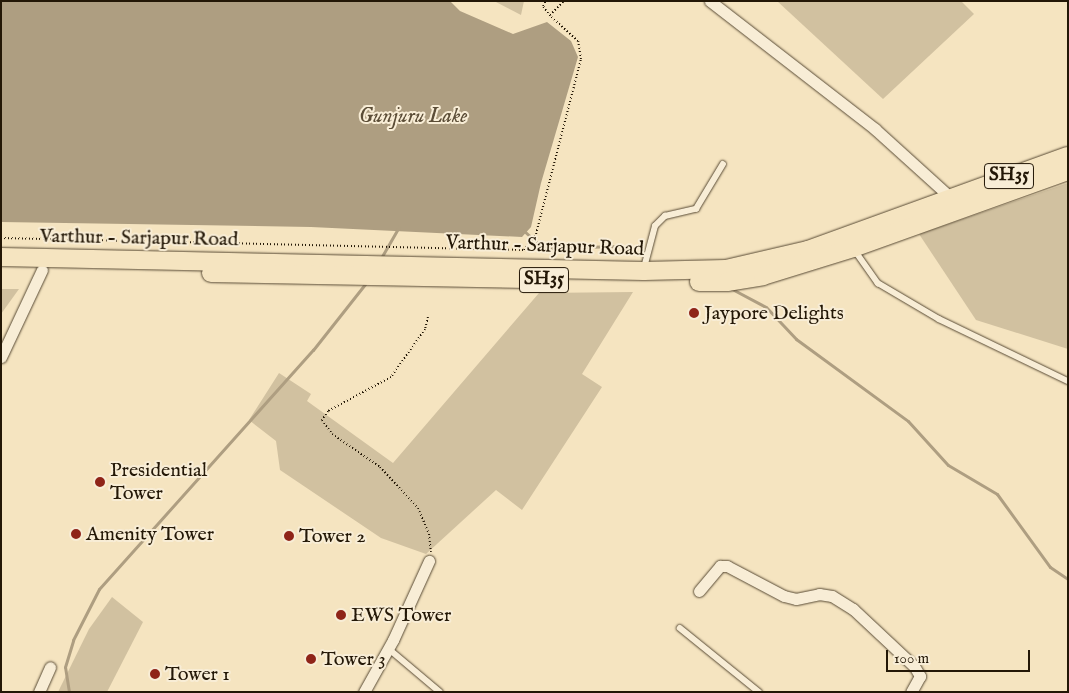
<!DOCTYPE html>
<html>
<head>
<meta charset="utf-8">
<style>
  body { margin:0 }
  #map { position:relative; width:1069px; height:693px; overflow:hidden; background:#f5e4c0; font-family:"IM FELL English",serif }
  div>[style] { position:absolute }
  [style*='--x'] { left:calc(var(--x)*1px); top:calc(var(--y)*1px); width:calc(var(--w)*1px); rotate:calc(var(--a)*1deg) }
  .green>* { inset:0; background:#d1c1a0 }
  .water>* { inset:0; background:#ae9e81 }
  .stream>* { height:3px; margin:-1.5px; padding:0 1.5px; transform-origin:1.5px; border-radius:1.5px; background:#ae9e81 }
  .path>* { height:2px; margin-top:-1px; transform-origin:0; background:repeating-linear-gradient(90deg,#231706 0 1px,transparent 0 3.5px) }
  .roads { filter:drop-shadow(0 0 1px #584a34) drop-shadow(0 0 1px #584a34) }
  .lane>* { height:5.5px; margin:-2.75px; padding:0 2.75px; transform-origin:2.75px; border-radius:2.75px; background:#f8edd6 }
  .street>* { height:11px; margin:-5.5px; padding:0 5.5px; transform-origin:5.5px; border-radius:5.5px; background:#f8edd6 }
  .primary>* { height:18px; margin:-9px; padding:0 9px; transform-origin:9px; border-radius:9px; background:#f5e4c0 }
  .dots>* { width:14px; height:14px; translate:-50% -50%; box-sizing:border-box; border:2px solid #f8edd6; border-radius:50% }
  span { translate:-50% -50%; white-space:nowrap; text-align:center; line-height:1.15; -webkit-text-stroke:4px #f8edd6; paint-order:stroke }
  .shield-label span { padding:1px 4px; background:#f8edd6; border:1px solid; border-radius:4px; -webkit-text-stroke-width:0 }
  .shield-label { font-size:19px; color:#231706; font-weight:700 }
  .street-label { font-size:20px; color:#231706 }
  .poi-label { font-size:20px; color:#231706 }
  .left { translate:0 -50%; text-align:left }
  .water-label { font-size:21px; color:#5b4d37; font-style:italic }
  .frame { position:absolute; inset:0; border:2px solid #231706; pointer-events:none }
  .scale { position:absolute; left:886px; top:650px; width:144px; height:22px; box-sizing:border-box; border:2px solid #231706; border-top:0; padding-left:6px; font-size:15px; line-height:18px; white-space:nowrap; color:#231706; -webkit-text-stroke:4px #f8edd6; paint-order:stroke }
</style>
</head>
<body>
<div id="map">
  <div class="green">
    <div style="clip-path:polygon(494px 1px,524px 1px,521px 15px)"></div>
    <div style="clip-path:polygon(777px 1px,961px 1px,974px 14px,883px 99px)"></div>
    <div style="clip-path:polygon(1068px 183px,1068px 349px,976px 320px,919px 234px)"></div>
    <div style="clip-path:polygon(1px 289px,19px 289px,1px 314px)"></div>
    <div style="clip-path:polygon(633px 292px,582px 374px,602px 387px,522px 510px,496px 490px,426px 554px,381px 538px,280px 470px,276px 441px,249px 420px,279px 373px,311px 394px,307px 401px,393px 463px,539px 293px)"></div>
    <div style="clip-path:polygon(112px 597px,143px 622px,107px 692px,58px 692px,89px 629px)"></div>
  </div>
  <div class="water">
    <div style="clip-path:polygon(1px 1px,450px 1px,460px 11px,513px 34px,547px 22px,571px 41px,578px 57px,541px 183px,531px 227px,522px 237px,311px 227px,1px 222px)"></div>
  </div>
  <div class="stream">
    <div style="--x:523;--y:230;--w:27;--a:42"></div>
    <div style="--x:543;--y:248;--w:78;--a:-1.5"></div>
    <div style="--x:621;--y:246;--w:17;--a:21"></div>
    <div style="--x:381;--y:258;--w:36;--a:-60"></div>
    <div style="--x:732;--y:289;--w:38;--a:28"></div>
    <div style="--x:766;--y:307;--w:44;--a:46.8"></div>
    <div style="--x:796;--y:339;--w:139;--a:36.2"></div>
    <div style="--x:908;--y:421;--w:59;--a:47.7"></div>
    <div style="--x:948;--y:465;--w:57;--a:30.6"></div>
    <div style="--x:997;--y:494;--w:90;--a:54"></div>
    <div style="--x:1050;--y:567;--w:22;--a:34"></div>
    <div style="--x:69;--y:692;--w:25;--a:-99"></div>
    <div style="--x:65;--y:667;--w:28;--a:-73"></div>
    <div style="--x:73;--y:640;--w:57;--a:-63"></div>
    <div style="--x:99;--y:589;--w:321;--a:-48.2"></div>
    <div style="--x:313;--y:350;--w:85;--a:-51.7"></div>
  </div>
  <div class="path">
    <div style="--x:550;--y:15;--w:20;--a:-45"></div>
    <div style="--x:1;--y:238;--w:523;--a:1.31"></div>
    <div style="--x:524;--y:250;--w:20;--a:-53"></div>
    <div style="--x:536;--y:234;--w:181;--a:-75.6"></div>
    <div style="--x:581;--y:59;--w:18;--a:-99"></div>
    <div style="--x:578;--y:41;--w:38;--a:-138"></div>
    <div style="--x:550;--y:16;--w:12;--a:-125"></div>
    <div style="--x:543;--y:6;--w:6;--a:-59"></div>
    <div style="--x:428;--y:317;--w:12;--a:104"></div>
    <div style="--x:425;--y:329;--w:59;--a:125.3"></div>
    <div style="--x:391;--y:377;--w:72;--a:151.6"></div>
    <div style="--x:328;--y:411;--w:11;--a:124"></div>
    <div style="--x:322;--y:420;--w:17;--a:54"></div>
    <div style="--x:332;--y:434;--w:58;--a:34.5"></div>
    <div style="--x:380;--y:467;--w:56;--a:47.2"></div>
    <div style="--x:418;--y:508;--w:28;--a:67"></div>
    <div style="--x:429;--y:534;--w:18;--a:84"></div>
  </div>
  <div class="roads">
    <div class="lane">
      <div style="--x:854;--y:249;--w:42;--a:54.8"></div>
      <div style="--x:878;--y:283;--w:71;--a:30.5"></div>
      <div style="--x:939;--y:319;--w:143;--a:25.7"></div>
      <div style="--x:644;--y:268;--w:43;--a:-75.3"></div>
      <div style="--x:655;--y:226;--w:14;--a:-45"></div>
      <div style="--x:665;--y:216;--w:32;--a:-13"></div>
      <div style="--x:696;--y:209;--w:52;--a:-59"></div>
      <div style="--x:680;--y:628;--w:102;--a:39"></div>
      <div style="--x:388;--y:648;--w:68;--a:40.2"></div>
    </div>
    <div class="street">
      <div style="--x:710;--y:1;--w:209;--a:37.8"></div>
      <div style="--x:875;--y:129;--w:101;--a:42.2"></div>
      <div style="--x:1;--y:357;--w:96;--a:-64.8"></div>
      <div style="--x:699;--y:591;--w:33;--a:-50"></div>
      <div style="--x:720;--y:566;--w:7;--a:0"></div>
      <div style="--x:727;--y:566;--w:64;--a:27.8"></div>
      <div style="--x:784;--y:596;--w:12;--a:14"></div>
      <div style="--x:796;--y:599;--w:24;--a:-12"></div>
      <div style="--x:819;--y:594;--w:13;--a:9"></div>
      <div style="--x:832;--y:596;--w:25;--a:32"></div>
      <div style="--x:853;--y:609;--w:83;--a:43.1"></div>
      <div style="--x:914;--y:666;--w:12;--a:59"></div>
      <div style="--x:920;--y:676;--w:18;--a:119"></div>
      <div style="--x:39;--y:692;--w:27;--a:-66"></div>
      <div style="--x:364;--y:692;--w:60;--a:-60.9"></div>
      <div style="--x:393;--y:640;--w:87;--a:-65.5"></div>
    </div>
    <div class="primary">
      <div style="--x:1;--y:257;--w:643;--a:1.25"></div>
      <div style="--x:644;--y:271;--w:82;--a:-1.4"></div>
      <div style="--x:726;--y:269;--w:84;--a:-13"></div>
      <div style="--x:808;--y:250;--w:276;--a:-19.9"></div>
      <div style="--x:211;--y:273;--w:317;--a:1.1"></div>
      <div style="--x:699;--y:282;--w:28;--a:0"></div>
      <div style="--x:727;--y:282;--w:36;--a:-9"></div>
      <div style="--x:763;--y:276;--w:94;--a:-17.3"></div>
      <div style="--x:853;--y:248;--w:228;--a:-19.7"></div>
    </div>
  </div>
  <div class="dots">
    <div style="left:694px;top:313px;background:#8f2418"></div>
    <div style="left:100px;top:482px;background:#8f2418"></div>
    <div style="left:76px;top:534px;background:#8f2418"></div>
    <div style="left:289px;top:536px;background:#8f2418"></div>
    <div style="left:341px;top:615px;background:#8f2418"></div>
    <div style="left:311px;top:659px;background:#8f2418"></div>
    <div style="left:155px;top:674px;background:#8f2418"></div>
  </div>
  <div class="shield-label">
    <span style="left:1009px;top:176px">SH35</span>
    <span style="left:544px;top:280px">SH35</span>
  </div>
  <div class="street-label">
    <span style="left:139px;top:238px;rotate:1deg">Varthur - Sarjapur Road</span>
    <span style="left:545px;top:246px;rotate:2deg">Varthur - Sarjapur Road</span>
  </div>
  <div class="poi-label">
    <span class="left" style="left:704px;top:313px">Jaypore Delights</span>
    <span class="left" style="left:110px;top:482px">Presidential<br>Tower</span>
    <span class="left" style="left:86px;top:534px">Amenity Tower</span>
    <span class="left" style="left:299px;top:536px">Tower 2</span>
    <span class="left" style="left:351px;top:615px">EWS Tower</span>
    <span class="left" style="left:321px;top:659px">Tower 3</span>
    <span class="left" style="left:165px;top:674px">Tower 1</span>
  </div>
  <div class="water-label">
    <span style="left:413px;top:117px">Gunjuru Lake</span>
  </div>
  <div class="frame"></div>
  <div class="scale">100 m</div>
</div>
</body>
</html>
